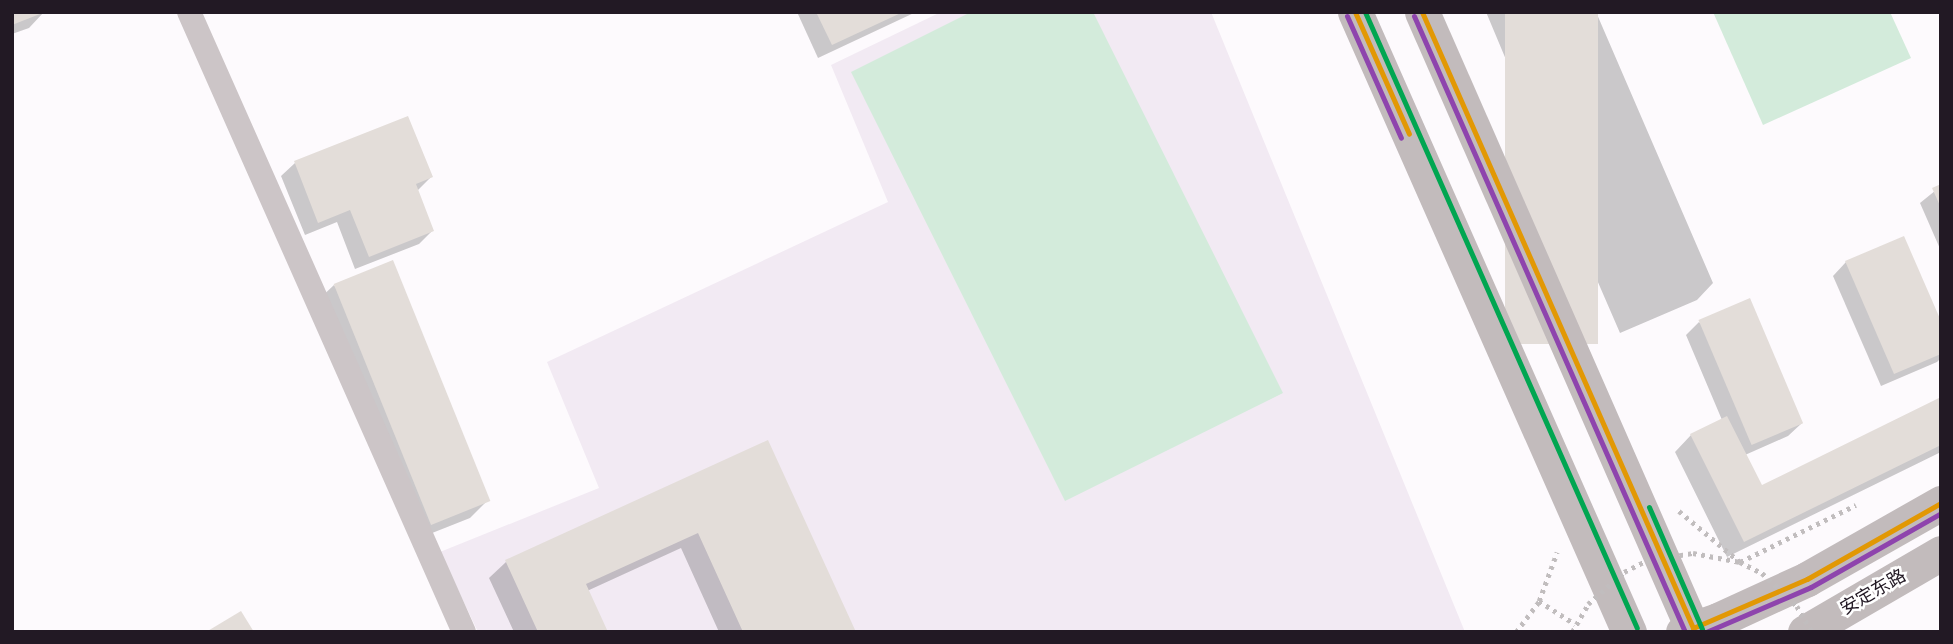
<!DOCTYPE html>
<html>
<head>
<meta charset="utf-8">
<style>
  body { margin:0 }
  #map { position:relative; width:1953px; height:644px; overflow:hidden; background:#fdfafd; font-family:"Work Sans","Noto Sans SC",sans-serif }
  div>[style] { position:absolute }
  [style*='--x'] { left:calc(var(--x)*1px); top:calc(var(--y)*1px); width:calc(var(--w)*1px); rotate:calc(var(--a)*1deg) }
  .built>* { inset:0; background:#f2eaf3 }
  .green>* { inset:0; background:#d3ebdb }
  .shadow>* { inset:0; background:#0003 }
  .building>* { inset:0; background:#e3ddd9; transform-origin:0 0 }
  .path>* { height:4.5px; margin-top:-2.25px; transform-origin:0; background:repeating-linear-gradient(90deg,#c1bdbe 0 3.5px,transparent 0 8.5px) }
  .minor>* { height:24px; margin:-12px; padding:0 12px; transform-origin:12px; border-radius:12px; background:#ccc5c7 }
  .secondary>* { height:35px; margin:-17.5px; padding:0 17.5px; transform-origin:17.5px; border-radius:17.5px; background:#c2bbbc }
  .path-bridge>* { height:4.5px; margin-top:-2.25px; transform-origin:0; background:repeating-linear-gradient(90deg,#c1bdbe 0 3.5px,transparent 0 8.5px) }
  .bus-1>* { height:5px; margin:-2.5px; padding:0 2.5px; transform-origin:2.5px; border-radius:2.5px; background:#e29804 }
  .bus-2>* { height:5px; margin:-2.5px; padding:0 2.5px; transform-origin:2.5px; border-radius:2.5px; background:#8e44ad }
  .bus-3>* { height:5px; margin:-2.5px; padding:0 2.5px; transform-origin:2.5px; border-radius:2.5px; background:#00a651 }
  span { translate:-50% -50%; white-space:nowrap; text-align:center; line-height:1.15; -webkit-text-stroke:5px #fff; paint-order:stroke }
  .street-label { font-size:18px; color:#221924 }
  .frame { position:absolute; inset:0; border:14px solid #221924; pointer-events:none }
</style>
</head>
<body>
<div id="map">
  <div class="built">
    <div style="clip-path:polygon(941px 12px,1211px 12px,1465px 632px,478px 632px,440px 552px,599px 488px,547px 362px,888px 202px,831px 65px)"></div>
  </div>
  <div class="green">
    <div style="clip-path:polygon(971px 12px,1093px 12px,1283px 393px,1065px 501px,851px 72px)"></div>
    <div style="clip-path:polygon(1713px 12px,1890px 12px,1911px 58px,1763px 125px)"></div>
  </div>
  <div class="shadow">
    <div style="clip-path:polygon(12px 12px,44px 12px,29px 28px,12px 34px)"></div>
    <div style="clip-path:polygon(797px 12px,916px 12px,818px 58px)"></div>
    <div style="clip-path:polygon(1486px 12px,1596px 12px,1713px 283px,1697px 300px,1620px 333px,1509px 77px,1512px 74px)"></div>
    <div style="clip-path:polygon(295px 163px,431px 177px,417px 191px,432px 231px,419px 244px,355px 269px,337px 222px,305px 235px,281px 176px)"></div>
    <div style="clip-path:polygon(1941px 186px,1941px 251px,1920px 203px)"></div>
    <div style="clip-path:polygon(1846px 262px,1941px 325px,1941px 358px,1937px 362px,1881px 386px,1833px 276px)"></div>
    <div style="clip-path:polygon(334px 285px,487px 501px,470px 518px,412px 541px,317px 301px)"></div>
    <div style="clip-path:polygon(1699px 322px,1802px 423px,1788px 436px,1745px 455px,1761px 487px,1941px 399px,1941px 452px,1727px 557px,1675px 452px,1691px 435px,1722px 420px,1686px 335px)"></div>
    <div style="clip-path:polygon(768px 442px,854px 632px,719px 632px,681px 548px,587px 591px,606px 632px,514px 632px,489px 578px,506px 562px)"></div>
  </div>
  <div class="building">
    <div style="clip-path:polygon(12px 12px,45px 12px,12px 25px)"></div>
    <div style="clip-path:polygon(816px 12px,903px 12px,832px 45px)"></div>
    <div style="left:1505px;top:12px;width:93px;height:332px"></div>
    <div style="clip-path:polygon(408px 116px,433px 177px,416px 184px,434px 231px,369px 257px,350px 210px,318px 223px,294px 161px)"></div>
    <div style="clip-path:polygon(1941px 184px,1941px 208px,1932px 188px)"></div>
    <div style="clip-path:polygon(1904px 236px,1941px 321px,1941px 354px,1894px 374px,1845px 261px)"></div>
    <div style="left:393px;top:260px;width:260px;height:64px;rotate:68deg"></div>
    <div style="left:1750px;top:298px;width:136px;height:56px;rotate:67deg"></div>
    <div style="clip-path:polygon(1941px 397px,1941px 445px,1744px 542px,1690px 434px,1727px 416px,1762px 485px)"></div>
    <div style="clip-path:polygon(768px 440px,856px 632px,743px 632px,698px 533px,586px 584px,608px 632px,538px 632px,505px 560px)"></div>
    <div style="clip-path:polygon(241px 611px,254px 632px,206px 632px)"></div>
  </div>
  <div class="path">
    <div style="--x:1679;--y:511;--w:80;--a:39.9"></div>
    <div style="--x:1740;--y:562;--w:129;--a:-26.2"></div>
    <div style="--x:1539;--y:601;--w:43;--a:32.6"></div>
    <div style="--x:1516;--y:632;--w:39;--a:-53"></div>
    <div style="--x:1539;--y:601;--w:52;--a:-69.8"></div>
  </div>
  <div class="minor">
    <div style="--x:189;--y:12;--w:678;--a:66.08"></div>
  </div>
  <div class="secondary">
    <div style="--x:1355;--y:12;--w:678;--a:66.16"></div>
    <div style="--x:1422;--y:12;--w:677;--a:66.31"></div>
    <div style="--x:1683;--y:632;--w:37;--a:-19"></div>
    <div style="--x:1718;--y:620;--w:98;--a:-24.7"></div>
    <div style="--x:1807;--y:579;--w:154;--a:-29.6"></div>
    <div style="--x:1805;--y:632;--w:157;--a:-30.2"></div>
  </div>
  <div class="path-bridge">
    <div style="--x:1572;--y:632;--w:32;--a:-60"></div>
    <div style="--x:1588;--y:604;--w:48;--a:-41.6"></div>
    <div style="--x:1624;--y:572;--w:25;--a:-27"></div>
    <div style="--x:1646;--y:561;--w:48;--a:-9.7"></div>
    <div style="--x:1693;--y:553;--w:48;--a:10.8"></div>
    <div style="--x:1740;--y:562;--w:25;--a:27"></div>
    <div style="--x:1762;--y:573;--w:48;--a:43.3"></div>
    <div style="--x:1797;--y:606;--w:30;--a:60"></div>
  </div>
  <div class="bus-1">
    <div style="--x:1355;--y:12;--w:133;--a:66.1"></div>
    <div style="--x:1422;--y:12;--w:673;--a:66.25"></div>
    <div style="--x:1693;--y:628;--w:124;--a:-23.3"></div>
    <div style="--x:1807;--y:579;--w:154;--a:-29.6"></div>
  </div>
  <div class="bus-2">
    <div style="--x:1347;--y:16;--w:133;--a:66.1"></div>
    <div style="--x:1414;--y:16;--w:673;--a:66.25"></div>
    <div style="--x:1706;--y:632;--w:114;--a:-23.2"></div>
    <div style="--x:1811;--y:587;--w:150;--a:-29.6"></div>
  </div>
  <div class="bus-3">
    <div style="--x:1365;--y:12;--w:673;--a:66.18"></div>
    <div style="--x:1649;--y:507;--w:133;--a:66.5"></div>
  </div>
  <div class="street-label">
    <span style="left:1873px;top:592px;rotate:-30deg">安定东路</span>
  </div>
  <div class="frame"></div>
</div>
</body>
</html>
